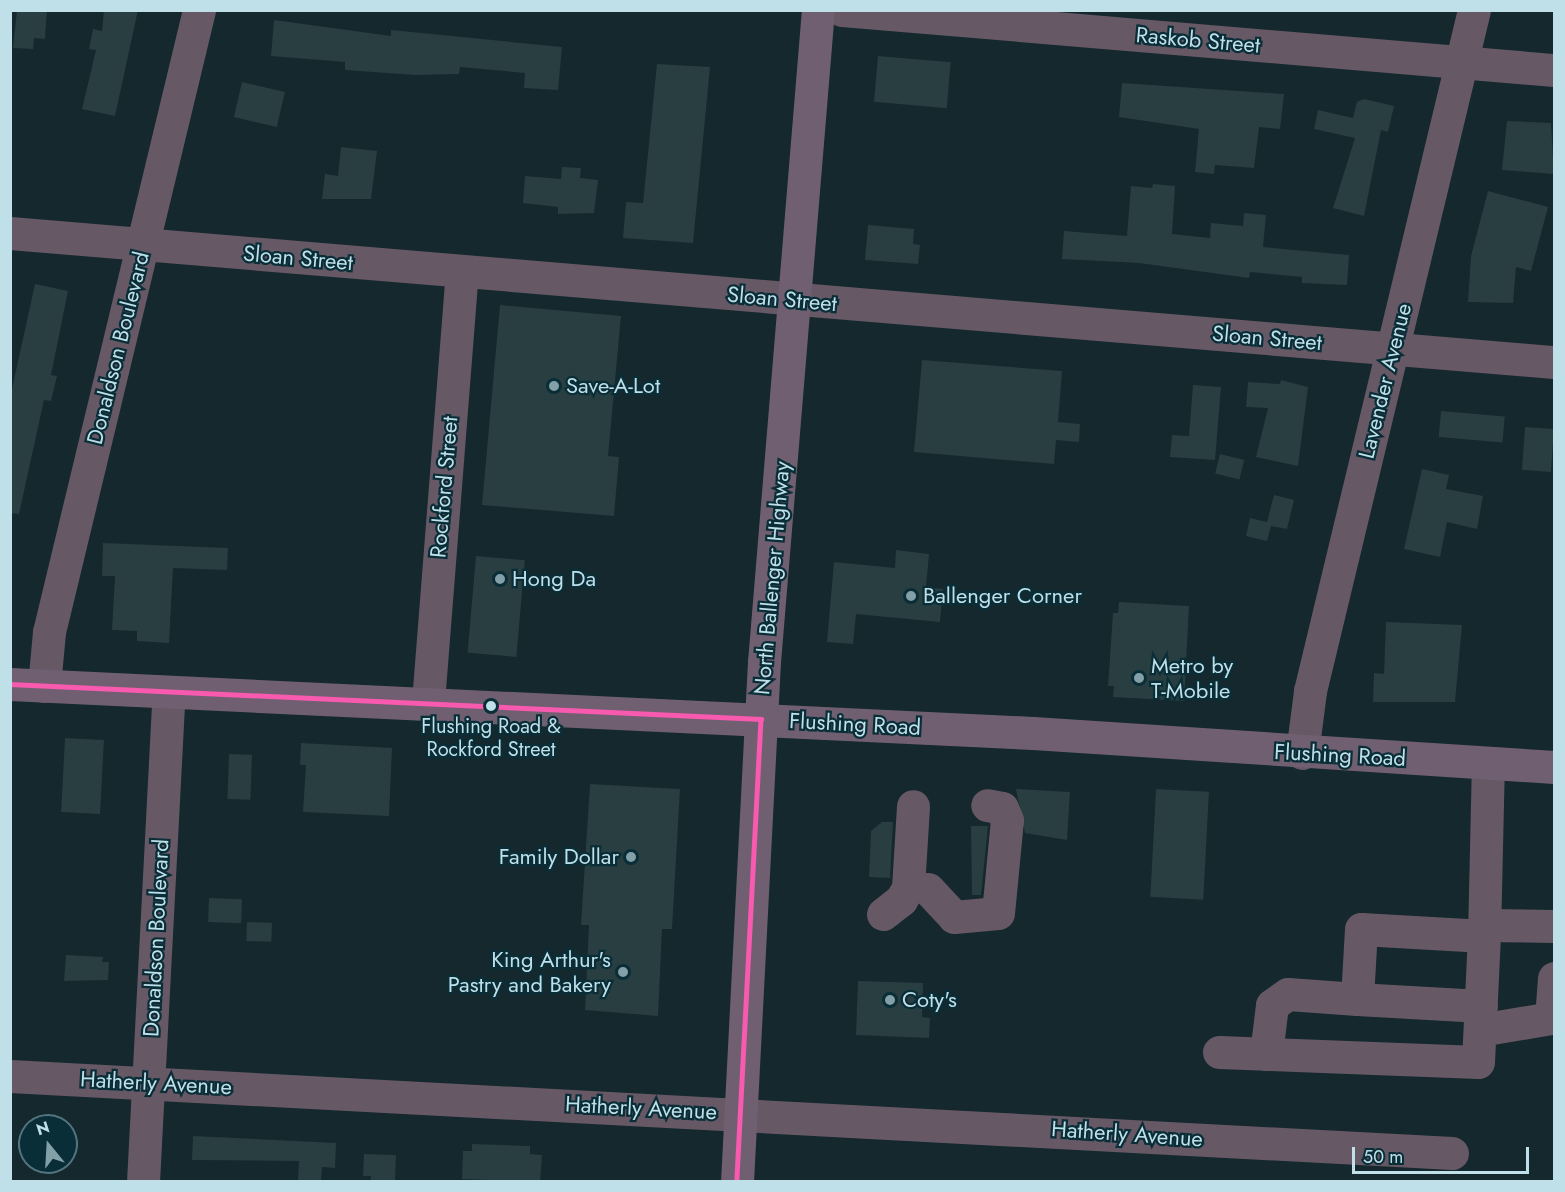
<!DOCTYPE html>
<html>
<head>
<meta charset="utf-8">
<style>
  body { margin:0 }
  #map { position:relative; width:1565px; height:1192px; overflow:hidden; background:#14282e; font-family:Jost,sans-serif }
  div>[style] { position:absolute }
  [style*='--x'] { left:calc(var(--x)*1px); top:calc(var(--y)*1px); width:calc(var(--w)*1px); rotate:calc(var(--a)*1deg) }
  .building>* { inset:0; background:#283e41; transform-origin:0 0 }
  .minor>* { height:33px; margin:-16.5px; padding:0 16.5px; transform-origin:16.5px; border-radius:16.5px; background:#675865 }
  .major>* { height:33px; margin:-16.5px; padding:0 16.5px; transform-origin:16.5px; border-radius:16.5px; background:#705f70 }
  .bus-1>* { height:4.5px; margin:-2.25px; padding:0 2.25px; transform-origin:2.25px; border-radius:2.25px; background:#f75aaf }
  .dots>* { width:16px; height:16px; translate:-50% -50%; box-sizing:border-box; border:3px solid #092e38; border-radius:50% }
  span { translate:-50% -50%; white-space:nowrap; text-align:center; line-height:1.15; -webkit-text-stroke:4.5px #092e38; paint-order:stroke }
  .bus-label { font-size:20px; color:#bfdfe9 }
  .street-label { font-size:22px; color:#bfdfe9 }
  .poi-label { font-size:22px; color:#bfdfe9 }
  .left { translate:0 -50%; text-align:left }
  .right { translate:-100% -50%; text-align:right }
  .frame { position:absolute; inset:0; border:12px solid #bfdfe9; pointer-events:none }
  .north { position:absolute; left:18px; top:1114px; width:60px; height:60px; box-sizing:border-box; background:#092e38; border:2px solid #52757f; border-radius:50%; rotate:342deg; font-size:16px; font-weight:700; line-height:24px; text-align:center; color:#bfdfe9 }
  .north::after { content:''; display:block; margin:auto; width:21px; height:27px; background:#839fa8; clip-path:polygon(50% 0,100% 100%,50% 72%,0 100%) }
  .scale { position:absolute; left:1352px; top:1147px; width:177px; height:27px; box-sizing:border-box; border:3px solid #bfdfe9; border-top:0; padding-left:8px; font-size:18px; line-height:21px; white-space:nowrap; color:#bfdfe9; -webkit-text-stroke:4px #092e38; paint-order:stroke }
</style>
</head>
<body>
<div id="map">
  <div class="building">
    <div style="clip-path:polygon(17px 10px,47px 10px,45px 39px,34px 38px,33px 49px,13px 48px)"></div>
    <div style="clip-path:polygon(104px 10px,138px 10px,115px 116px,82px 109px,96px 50px,89px 49px,93px 29px,102px 31px)"></div>
    <div style="clip-path:polygon(274px 20px,391px 36px,391px 30px,562px 47px,558px 90px,524px 88px,525px 73px,460px 67px,459px 74px,415px 75px,345px 70px,345px 62px,271px 56px)"></div>
    <div style="left:878px;top:56px;width:73px;height:46px;rotate:5deg"></div>
    <div style="clip-path:polygon(657px 64px,710px 67px,693px 243px,623px 238px,626px 202px,643px 203px)"></div>
    <div style="left:242px;top:82px;width:44px;height:36px;rotate:13deg"></div>
    <div style="clip-path:polygon(1122px 83px,1284px 94px,1280px 129px,1259px 127px,1254px 168px,1215px 165px,1214px 174px,1195px 172px,1199px 129px,1119px 117px)"></div>
    <div style="clip-path:polygon(1364px 99px,1394px 106px,1388px 132px,1381px 130px,1364px 216px,1333px 208px,1355px 138px,1314px 129px,1318px 110px,1353px 118px,1357px 102px)"></div>
    <div style="clip-path:polygon(1507px 121px,1551px 123px,1554px 174px,1502px 170px)"></div>
    <div style="clip-path:polygon(341px 147px,377px 151px,371px 199px,322px 199px,325px 174px,338px 176px)"></div>
    <div style="clip-path:polygon(562px 167px,581px 168px,580px 178px,598px 180px,594px 213px,558px 214px,558px 207px,523px 203px,525px 176px,561px 179px)"></div>
    <div style="clip-path:polygon(1153px 184px,1175px 186px,1172px 234px,1210px 238px,1211px 223px,1243px 226px,1244px 213px,1266px 215px,1263px 247px,1349px 255px,1347px 285px,1302px 283px,1302px 277px,1250px 272px,1249px 278px,1139px 263px,1062px 259px,1064px 231px,1127px 236px,1131px 186px,1152px 188px)"></div>
    <div style="clip-path:polygon(1488px 191px,1548px 207px,1531px 271px,1516px 267px,1513px 303px,1468px 302px,1471px 256px)"></div>
    <div style="clip-path:polygon(868px 225px,914px 229px,913px 244px,920px 245px,918px 264px,865px 260px)"></div>
    <div style="clip-path:polygon(35px 284px,68px 291px,51px 375px,57px 376px,51px 401px,44px 400px,19px 514px,10px 513px,10px 398px)"></div>
    <div style="clip-path:polygon(500px 305px,621px 316px,608px 456px,619px 457px,614px 516px,482px 505px)"></div>
    <div style="clip-path:polygon(922px 360px,1062px 371px,1058px 422px,1080px 424px,1079px 442px,1056px 440px,1054px 464px,914px 452px)"></div>
    <div style="clip-path:polygon(1281px 380px,1308px 387px,1298px 466px,1256px 457px,1268px 408px,1246px 407px,1248px 382px,1280px 384px)"></div>
    <div style="clip-path:polygon(1193px 385px,1221px 387px,1215px 460px,1170px 457px,1172px 435px,1189px 436px)"></div>
    <div style="left:1441px;top:411px;width:64px;height:26px;rotate:5deg"></div>
    <div style="left:1525px;top:427px;width:29px;height:43px;rotate:4deg"></div>
    <div style="left:1220px;top:454px;width:25px;height:20px;rotate:14deg"></div>
    <div style="clip-path:polygon(1422px 469px,1449px 475px,1446px 489px,1483px 496px,1477px 529px,1447px 522px,1440px 557px,1404px 549px)"></div>
    <div style="clip-path:polygon(1274px 495px,1294px 500px,1287px 529px,1271px 526px,1267px 541px,1246px 536px,1250px 518px,1267px 522px)"></div>
    <div style="clip-path:polygon(103px 543px,228px 548px,227px 570px,173px 568px,169px 643px,137px 641px,137px 631px,112px 630px,115px 576px,102px 576px)"></div>
    <div style="clip-path:polygon(896px 550px,929px 554px,926px 587px,943px 589px,940px 622px,856px 614px,853px 644px,827px 642px,834px 562px,895px 568px)"></div>
    <div style="left:476px;top:556px;width:49px;height:97px;rotate:5deg"></div>
    <div style="clip-path:polygon(1119px 602px,1189px 606px,1184px 701px,1113px 697px,1114px 686px,1108px 686px,1113px 613px,1118px 613px)"></div>
    <div style="clip-path:polygon(1386px 622px,1462px 625px,1455px 702px,1373px 702px,1374px 673px,1384px 674px)"></div>
    <div style="left:65px;top:738px;width:39px;height:74px;rotate:3deg"></div>
    <div style="clip-path:polygon(301px 743px,392px 748px,389px 816px,303px 812px,306px 765px,300px 765px)"></div>
    <div style="left:229px;top:754px;width:23px;height:45px;rotate:2deg"></div>
    <div style="clip-path:polygon(590px 784px,680px 789px,672px 929px,662px 929px,658px 1016px,585px 1010px,589px 925px,581px 925px)"></div>
    <div style="clip-path:polygon(1016px 789px,1070px 792px,1067px 840px,1025px 833px)"></div>
    <div style="left:1156px;top:789px;width:53px;height:108px;rotate:3deg"></div>
    <div style="clip-path:polygon(882px 822px,893px 822px,890px 878px,869px 877px,871px 831px)"></div>
    <div style="clip-path:polygon(971px 826px,988px 826px,981px 895px,972px 895px)"></div>
    <div style="left:209px;top:898px;width:33px;height:24px;rotate:2deg"></div>
    <div style="left:247px;top:922px;width:25px;height:19px;rotate:2deg"></div>
    <div style="clip-path:polygon(66px 955px,103px 957px,102px 962px,109px 962px,108px 980px,64px 981px)"></div>
    <div style="clip-path:polygon(858px 981px,923px 983px,922px 1017px,930px 1018px,929px 1038px,856px 1035px)"></div>
    <div style="clip-path:polygon(193px 1136px,336px 1143px,335px 1168px,322px 1167px,321px 1181px,298px 1180px,299px 1161px,192px 1160px)"></div>
    <div style="clip-path:polygon(472px 1144px,530px 1146px,530px 1154px,542px 1155px,540px 1182px,462px 1179px,463px 1151px,472px 1151px)"></div>
    <div style="clip-path:polygon(364px 1154px,396px 1155px,395px 1182px,370px 1182px,371px 1176px,363px 1176px)"></div>
  </div>
  <div class="minor">
    <div style="--x:842;--y:10;--w:715;--a:4.82"></div>
    <div style="--x:10;--y:233;--w:1549;--a:4.78"></div>
    <div style="--x:44;--y:686;--w:54;--a:-84.7"></div>
    <div style="--x:49;--y:632;--w:640;--a:-76.44"></div>
    <div style="--x:428;--y:702;--w:431;--a:-85.5"></div>
    <div style="--x:1302;--y:753;--w:63;--a:-82.6"></div>
    <div style="--x:1310;--y:691;--w:700;--a:-76.46"></div>
    <div style="--x:928;--y:889;--w:38;--a:47"></div>
    <div style="--x:954;--y:917;--w:44;--a:-5.2"></div>
    <div style="--x:998;--y:913;--w:93;--a:-84.5"></div>
    <div style="--x:1007;--y:820;--w:13;--a:-113"></div>
    <div style="--x:1002;--y:808;--w:15;--a:-169"></div>
    <div style="--x:883;--y:914;--w:23;--a:-38"></div>
    <div style="--x:901;--y:900;--w:14;--a:-60"></div>
    <div style="--x:908;--y:888;--w:82;--a:-86.5"></div>
    <div style="--x:1484;--y:925;--w:70;--a:0.8"></div>
    <div style="--x:1484;--y:936;--w:173;--a:-88.7"></div>
    <div style="--x:1480;--y:1030;--w:72;--a:-9.6"></div>
    <div style="--x:1551;--y:1018;--w:40;--a:-85.7"></div>
    <div style="--x:1219;--y:1052;--w:259;--a:2.2"></div>
    <div style="--x:1478;--y:1062;--w:126;--a:-87.3"></div>
    <div style="--x:1484;--y:936;--w:123;--a:-176.7"></div>
    <div style="--x:1361;--y:929;--w:70;--a:93.3"></div>
    <div style="--x:1357;--y:999;--w:124;--a:3.2"></div>
    <div style="--x:1266;--y:1054;--w:49;--a:-83"></div>
    <div style="--x:1272;--y:1005;--w:19;--a:-35"></div>
    <div style="--x:1288;--y:994;--w:69;--a:4.1"></div>
    <div style="--x:10;--y:1076;--w:1444;--a:3.06"></div>
    <div style="--x:143;--y:1182;--w:489;--a:-87"></div>
  </div>
  <div class="major">
    <div style="--x:10;--y:684;--w:1024;--a:2.74"></div>
    <div style="--x:1033;--y:733;--w:522;--a:3.73"></div>
    <div style="--x:737;--y:1182;--w:521;--a:-87.03"></div>
    <div style="--x:764;--y:662;--w:654;--a:-85.27"></div>
  </div>
  <div class="bus-1">
    <div style="--x:10;--y:684;--w:752;--a:2.67"></div>
    <div style="--x:761;--y:719;--w:464;--a:93"></div>
  </div>
  <div class="dots">
    <div style="left:554px;top:386px;background:#839fa8"></div>
    <div style="left:500px;top:579px;background:#839fa8"></div>
    <div style="left:911px;top:596px;background:#839fa8"></div>
    <div style="left:1139px;top:678px;background:#839fa8"></div>
    <div style="left:491px;top:706px;background:#bfdfe9"></div>
    <div style="left:631px;top:857px;background:#839fa8"></div>
    <div style="left:623px;top:972px;background:#839fa8"></div>
    <div style="left:890px;top:1000px;background:#839fa8"></div>
  </div>
  <div class="bus-label">
    <span style="left:491px;top:738px">Flushing Road &amp;<br>Rockford Street</span>
  </div>
  <div class="street-label">
    <span style="left:1198px;top:40px;rotate:5deg">Raskob Street</span>
    <span style="left:298px;top:258px;rotate:5deg">Sloan Street</span>
    <span style="left:782px;top:299px;rotate:5deg">Sloan Street</span>
    <span style="left:1267px;top:338px;rotate:5deg">Sloan Street</span>
    <span style="left:118px;top:348px;rotate:-76deg">Donaldson Boulevard</span>
    <span style="left:1385px;top:381px;rotate:-76deg">Lavender Avenue</span>
    <span style="left:444px;top:487px;rotate:-85deg">Rockford Street</span>
    <span style="left:772px;top:578px;rotate:-85deg">North Ballenger Highway</span>
    <span style="left:855px;top:724px;rotate:3deg">Flushing Road</span>
    <span style="left:1340px;top:755px;rotate:3deg">Flushing Road</span>
    <span style="left:156px;top:938px;rotate:-87deg">Donaldson Boulevard</span>
    <span style="left:156px;top:1083px;rotate:3deg">Hatherly Avenue</span>
    <span style="left:641px;top:1108px;rotate:3deg">Hatherly Avenue</span>
    <span style="left:1127px;top:1134px;rotate:4deg">Hatherly Avenue</span>
  </div>
  <div class="poi-label">
    <span class="left" style="left:566px;top:386px">Save-A-Lot</span>
    <span class="left" style="left:512px;top:579px">Hong Da</span>
    <span class="left" style="left:923px;top:596px">Ballenger Corner</span>
    <span class="left" style="left:1151px;top:678px">Metro by<br>T-Mobile</span>
    <span class="right" style="left:619px;top:857px">Family Dollar</span>
    <span class="right" style="left:611px;top:972px">King Arthur's<br>Pastry and Bakery</span>
    <span class="left" style="left:902px;top:1000px">Coty's</span>
  </div>
  <div class="frame"></div>
  <div class="north">N</div>
  <div class="scale">50 m</div>
</div>
</body>
</html>
